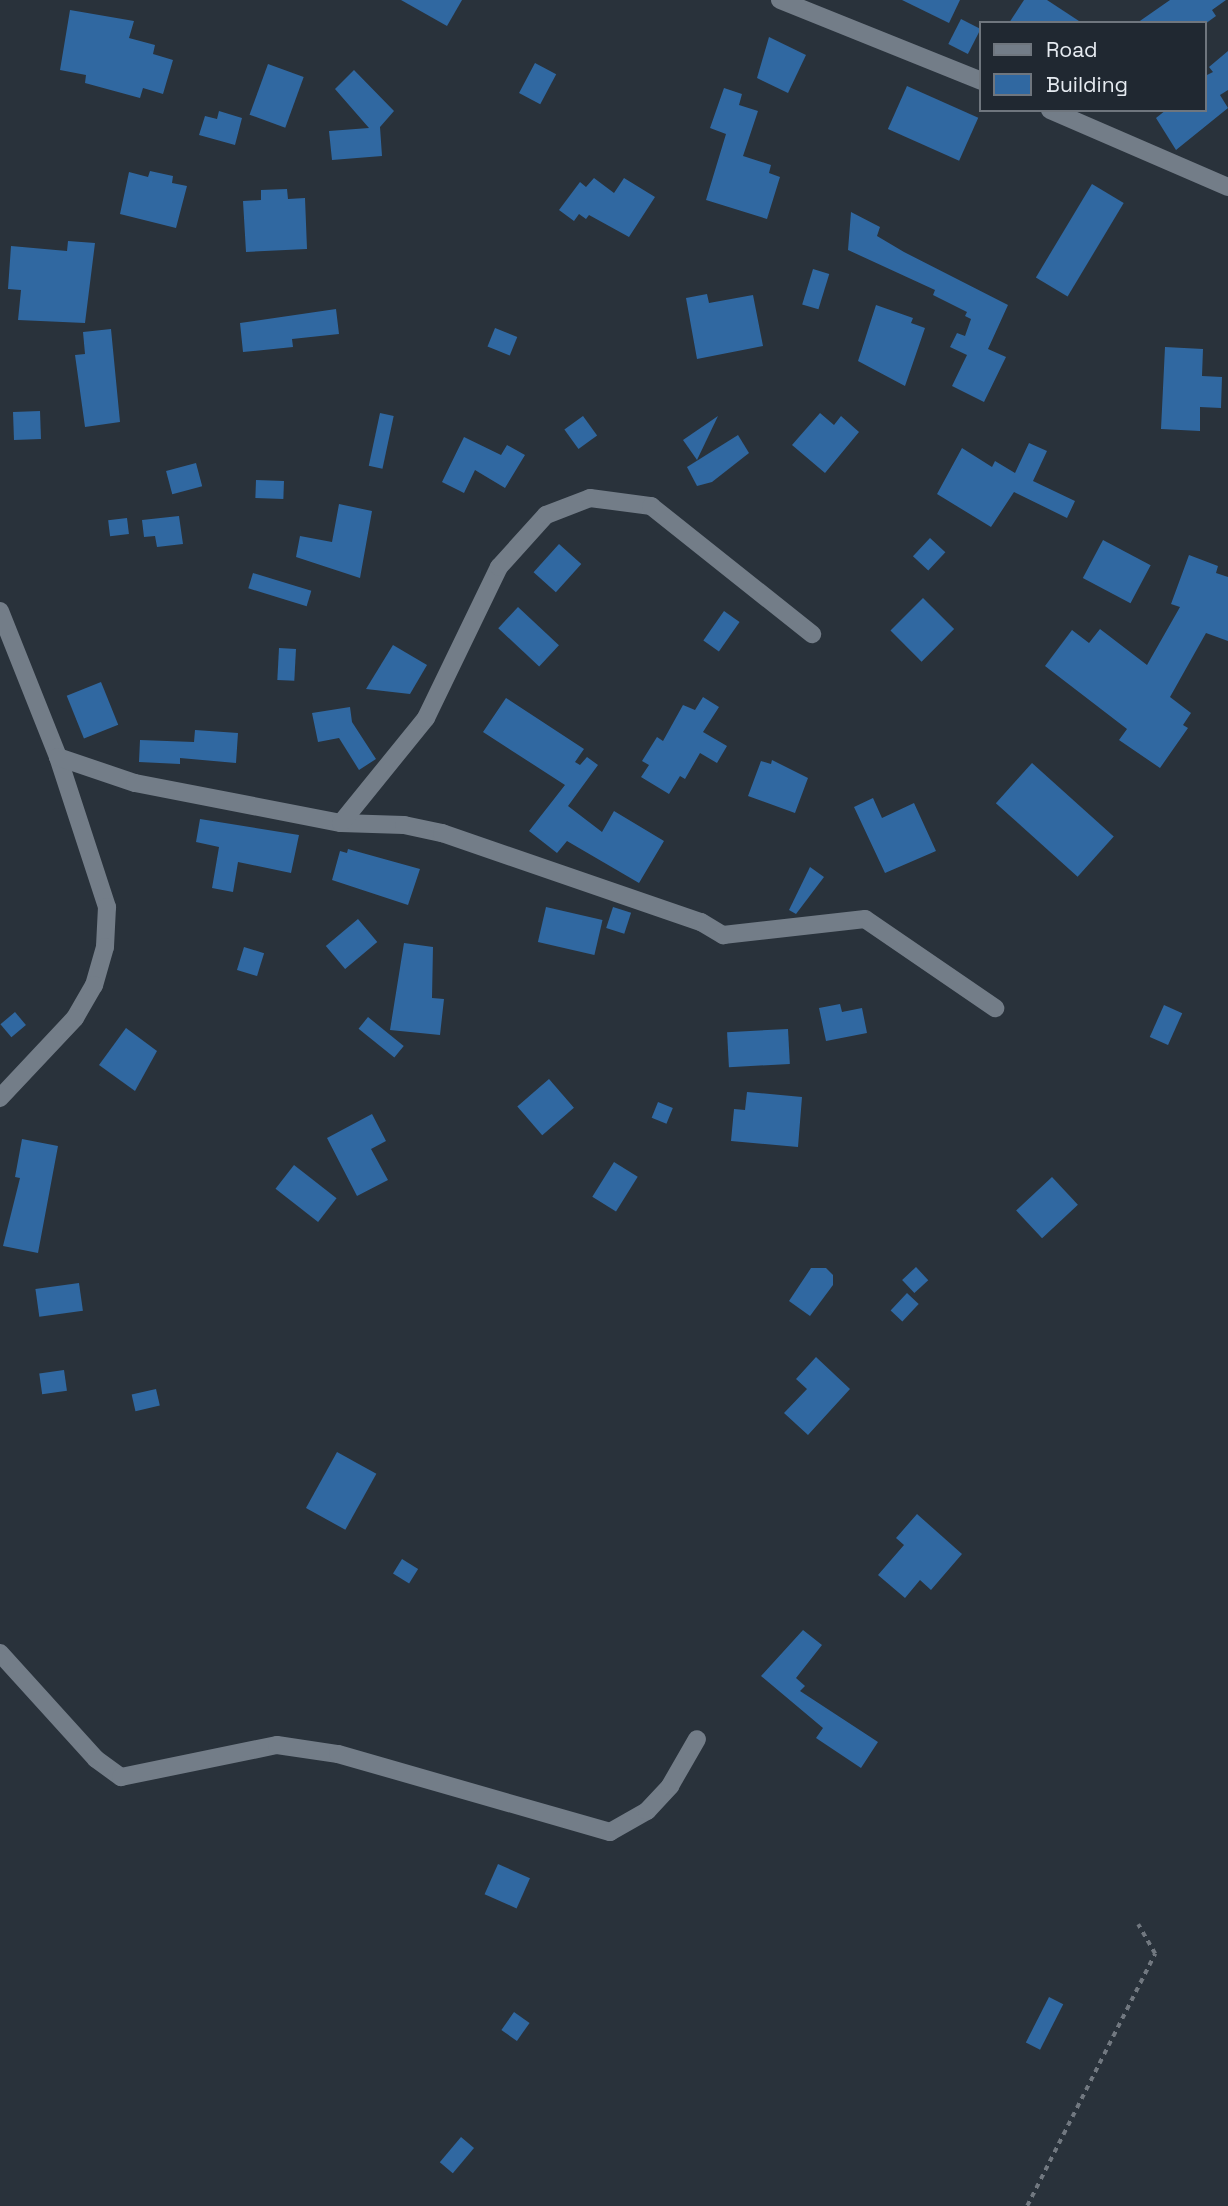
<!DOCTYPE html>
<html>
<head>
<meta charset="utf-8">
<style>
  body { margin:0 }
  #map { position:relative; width:1228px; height:2206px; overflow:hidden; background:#29323b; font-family:"Space Grotesk",sans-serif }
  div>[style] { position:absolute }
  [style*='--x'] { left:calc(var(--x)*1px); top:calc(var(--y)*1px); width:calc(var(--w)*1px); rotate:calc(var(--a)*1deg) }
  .building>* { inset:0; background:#3068a1; transform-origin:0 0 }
  .path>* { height:3.5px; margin-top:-1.75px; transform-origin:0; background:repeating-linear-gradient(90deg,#717880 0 5px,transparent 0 10px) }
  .street>* { height:18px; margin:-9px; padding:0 9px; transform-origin:9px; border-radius:9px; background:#737d88 }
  span { translate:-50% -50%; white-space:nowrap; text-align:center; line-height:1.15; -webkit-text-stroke:5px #202831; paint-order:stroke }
  .legend { position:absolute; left:979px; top:21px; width:228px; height:91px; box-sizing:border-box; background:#202831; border:2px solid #6f767e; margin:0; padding:9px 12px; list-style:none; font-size:21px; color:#e6ebf1 }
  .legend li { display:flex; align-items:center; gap:14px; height:35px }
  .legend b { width:35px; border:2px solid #6f767e }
</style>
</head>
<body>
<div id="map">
  <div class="building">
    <div style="clip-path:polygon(401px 0,462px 0,447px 26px)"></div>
    <div style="clip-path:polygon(902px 0,960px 0,949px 23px)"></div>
    <div style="clip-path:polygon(1024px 0,1047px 0,1082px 23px,1009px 23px)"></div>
    <div style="clip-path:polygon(1170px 0,1226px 0,1212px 10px,1216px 16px,1205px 24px,1137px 23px)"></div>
    <div style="clip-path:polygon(70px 10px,134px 21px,129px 38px,155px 45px,153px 54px,173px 60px,163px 94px,143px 88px,140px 98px,85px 83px,86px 75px,60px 70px)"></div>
    <div style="left:961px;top:19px;width:22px;height:28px;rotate:27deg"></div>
    <div style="clip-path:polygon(769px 37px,806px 55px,788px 93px,757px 78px)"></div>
    <div style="clip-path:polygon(1228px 51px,1228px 90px,1220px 95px,1228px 108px,1176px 150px,1156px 118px,1166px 110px,1205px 110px,1205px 76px,1213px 72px,1209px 67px)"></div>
    <div style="left:535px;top:63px;width:24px;height:34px;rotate:28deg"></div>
    <div style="left:268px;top:64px;width:38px;height:54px;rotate:20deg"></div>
    <div style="clip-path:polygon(354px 70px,394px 111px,380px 127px,382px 156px,332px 160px,329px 131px,369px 128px,335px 89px)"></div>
    <div style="left:907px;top:86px;width:78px;height:47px;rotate:24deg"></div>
    <div style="clip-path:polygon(724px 88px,742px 94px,739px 105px,758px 111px,743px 156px,771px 165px,769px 173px,780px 177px,767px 219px,706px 200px,726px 134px,710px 128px)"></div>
    <div style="clip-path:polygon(219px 111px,242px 118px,235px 145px,199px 135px,205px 116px,217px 119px)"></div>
    <div style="clip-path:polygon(150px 171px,173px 176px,172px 183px,187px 186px,176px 228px,120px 214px,129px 172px,148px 177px)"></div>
    <div style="clip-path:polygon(594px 178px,614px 193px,624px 178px,655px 197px,629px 237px,589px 215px,586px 219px,579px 214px,574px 221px,559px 210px,580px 182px,586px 187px)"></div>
    <div style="left:1092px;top:184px;width:37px;height:109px;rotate:31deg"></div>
    <div style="clip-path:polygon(287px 189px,288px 199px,305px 198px,307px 249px,246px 252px,243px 201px,261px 200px,261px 190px)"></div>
    <div style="clip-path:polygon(851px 212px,880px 227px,877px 236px,904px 252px,1008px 305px,988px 349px,1006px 357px,984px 402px,952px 386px,967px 355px,950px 347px,957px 333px,965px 336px,971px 319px,965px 316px,967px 312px,933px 295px,935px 290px,848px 250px)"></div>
    <div style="clip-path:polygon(68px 241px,95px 243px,85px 323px,18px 320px,21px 290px,8px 289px,11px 246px,67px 251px)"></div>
    <div style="left:813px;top:269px;width:17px;height:37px;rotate:17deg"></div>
    <div style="clip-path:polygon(707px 294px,709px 303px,753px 295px,763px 346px,697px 359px,686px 298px)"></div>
    <div style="clip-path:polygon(876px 305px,913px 318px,911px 323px,925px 328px,905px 386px,858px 361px)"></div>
    <div style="clip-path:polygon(336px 309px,339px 334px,292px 339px,293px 347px,243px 352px,240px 323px)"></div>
    <div style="left:495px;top:328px;width:24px;height:20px;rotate:22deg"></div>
    <div style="clip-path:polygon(111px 329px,120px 422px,85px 427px,75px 355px,85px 354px,83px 332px)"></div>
    <div style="clip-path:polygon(1165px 347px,1203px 349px,1202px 376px,1222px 377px,1221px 408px,1200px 407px,1200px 431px,1161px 429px)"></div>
    <div style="left:40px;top:411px;width:28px;height:27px;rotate:88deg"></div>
    <div style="left:380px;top:413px;width:14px;height:54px;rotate:12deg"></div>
    <div style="clip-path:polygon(820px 413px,834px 425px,841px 416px,859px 432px,825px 473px,792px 445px)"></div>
    <div style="left:583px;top:416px;width:24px;height:23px;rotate:54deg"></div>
    <div style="clip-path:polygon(718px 416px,697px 460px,683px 440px)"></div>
    <div style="clip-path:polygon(738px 435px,749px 453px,712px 482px,697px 486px,687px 467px)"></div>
    <div style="clip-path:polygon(464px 437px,501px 455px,507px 445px,525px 455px,505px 488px,475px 470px,464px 493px,442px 482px)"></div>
    <div style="clip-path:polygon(1029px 443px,1047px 451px,1033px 481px,1075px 501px,1067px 518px,1014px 492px,991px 527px,937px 494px,962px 448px,992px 467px,995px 461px,1015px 473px)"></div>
    <div style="left:196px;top:463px;width:24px;height:31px;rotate:75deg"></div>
    <div style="left:256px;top:480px;width:28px;height:18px;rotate:2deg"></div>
    <div style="clip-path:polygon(339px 504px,372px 511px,360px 578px,296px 557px,300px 536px,332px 542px)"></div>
    <div style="clip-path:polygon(179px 516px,183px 544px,157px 547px,155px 536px,144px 537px,142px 520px)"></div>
    <div style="left:127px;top:518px;width:16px;height:19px;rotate:83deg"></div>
    <div style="left:930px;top:538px;width:21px;height:25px;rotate:43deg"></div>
    <div style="left:1103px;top:540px;width:54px;height:43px;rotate:28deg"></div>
    <div style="left:559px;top:544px;width:30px;height:38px;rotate:42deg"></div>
    <div style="clip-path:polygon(1189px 555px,1218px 566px,1216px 573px,1228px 577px,1228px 641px,1206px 633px,1170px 697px,1191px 713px,1183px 725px,1188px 728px,1160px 768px,1119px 740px,1127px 729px,1045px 666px,1072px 630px,1089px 643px,1100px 629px,1147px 665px,1180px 607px,1171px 604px)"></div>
    <div style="left:253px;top:573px;width:61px;height:16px;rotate:17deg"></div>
    <div style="left:923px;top:598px;width:44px;height:46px;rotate:45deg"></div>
    <div style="left:518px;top:607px;width:56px;height:29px;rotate:43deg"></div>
    <div style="left:724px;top:611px;width:19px;height:36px;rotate:35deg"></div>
    <div style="clip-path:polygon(393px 645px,427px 665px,410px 694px,366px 689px)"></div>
    <div style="left:279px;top:648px;width:17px;height:32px;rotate:3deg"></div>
    <div style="left:101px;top:682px;width:46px;height:37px;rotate:68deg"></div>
    <div style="clip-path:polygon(703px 697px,719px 707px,703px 732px,727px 746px,717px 763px,700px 753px,685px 779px,680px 776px,669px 794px,641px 777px,649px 765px,642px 761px,657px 737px,663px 741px,683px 705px,695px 710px)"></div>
    <div style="clip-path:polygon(506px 698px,584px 749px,575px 762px,580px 765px,587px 757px,598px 765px,568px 806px,602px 832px,614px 811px,664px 841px,639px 883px,567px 841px,557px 853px,529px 831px,565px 785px,483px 732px)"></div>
    <div style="clip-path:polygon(350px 707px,352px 722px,376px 759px,359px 770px,339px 738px,318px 742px,312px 713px)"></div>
    <div style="clip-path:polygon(195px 730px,238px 733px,236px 763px,180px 758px,180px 764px,139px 762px,140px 740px,194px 742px)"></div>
    <div style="clip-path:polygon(772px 760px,808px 778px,795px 813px,748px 796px,761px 761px,771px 764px)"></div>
    <div style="left:1032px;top:763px;width:110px;height:54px;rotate:42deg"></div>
    <div style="clip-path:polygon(873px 798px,882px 818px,914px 803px,936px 851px,885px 873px,854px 807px)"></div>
    <div style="clip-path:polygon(200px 819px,299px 835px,291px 873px,238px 862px,233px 892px,212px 888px,219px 847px,196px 842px)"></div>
    <div style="clip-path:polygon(348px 849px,420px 869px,408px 905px,332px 880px,340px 851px,347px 853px)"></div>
    <div style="clip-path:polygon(810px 867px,824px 877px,796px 914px,789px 910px)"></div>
    <div style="left:546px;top:907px;width:58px;height:36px;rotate:13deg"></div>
    <div style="left:613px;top:907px;width:19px;height:22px;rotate:18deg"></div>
    <div style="left:358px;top:919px;width:30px;height:42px;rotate:50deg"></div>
    <div style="clip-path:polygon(404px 943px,433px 947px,432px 998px,444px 999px,440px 1035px,390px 1030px)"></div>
    <div style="left:244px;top:947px;width:21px;height:24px;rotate:17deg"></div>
    <div style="clip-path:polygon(840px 1004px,842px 1012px,862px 1008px,867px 1033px,826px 1041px,819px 1008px)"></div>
    <div style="left:1164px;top:1005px;width:20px;height:35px;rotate:24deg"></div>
    <div style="left:15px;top:1012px;width:17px;height:19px;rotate:50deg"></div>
    <div style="left:368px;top:1017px;width:46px;height:15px;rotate:39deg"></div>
    <div style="clip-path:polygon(126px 1028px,157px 1051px,135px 1091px,99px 1065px)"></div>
    <div style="left:788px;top:1029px;width:35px;height:61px;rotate:87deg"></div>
    <div style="left:549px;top:1079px;width:38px;height:42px;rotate:49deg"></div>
    <div style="clip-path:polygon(747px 1092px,802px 1097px,798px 1147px,731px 1141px,734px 1109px,745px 1110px)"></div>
    <div style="left:658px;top:1102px;width:16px;height:17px;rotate:22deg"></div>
    <div style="clip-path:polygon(372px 1114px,386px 1141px,371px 1149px,388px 1180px,357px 1196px,327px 1138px)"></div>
    <div style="clip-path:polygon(22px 1139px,58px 1146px,38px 1253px,3px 1246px,20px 1178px,15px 1177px)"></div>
    <div style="left:614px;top:1162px;width:28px;height:41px;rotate:32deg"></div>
    <div style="left:294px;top:1165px;width:54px;height:30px;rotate:38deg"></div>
    <div style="left:1052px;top:1177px;width:38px;height:49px;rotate:47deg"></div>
    <div style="left:916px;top:1267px;width:18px;height:19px;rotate:47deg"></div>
    <div style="clip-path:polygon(811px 1268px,826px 1268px,833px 1275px,833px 1285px,810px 1316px,789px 1301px)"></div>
    <div style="left:79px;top:1283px;width:28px;height:44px;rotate:82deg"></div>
    <div style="left:907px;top:1293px;width:16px;height:24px;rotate:43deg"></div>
    <div style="clip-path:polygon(816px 1357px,850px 1389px,808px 1435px,784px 1413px,807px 1389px,796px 1379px)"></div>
    <div style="left:64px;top:1370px;width:21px;height:25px;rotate:82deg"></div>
    <div style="left:156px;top:1389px;width:17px;height:25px;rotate:77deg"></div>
    <div style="left:337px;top:1452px;width:45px;height:64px;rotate:29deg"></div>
    <div style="clip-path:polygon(917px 1514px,962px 1554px,931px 1590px,920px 1580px,905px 1598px,878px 1575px,904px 1545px,896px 1538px)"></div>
    <div style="left:402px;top:1559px;width:19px;height:17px;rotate:32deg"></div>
    <div style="clip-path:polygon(803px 1630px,822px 1645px,796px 1678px,805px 1686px,800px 1691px,878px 1742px,861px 1768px,816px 1738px,823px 1728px,761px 1676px)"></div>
    <div style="left:498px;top:1864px;width:35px;height:33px;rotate:24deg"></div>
    <div style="left:1049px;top:1997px;width:16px;height:51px;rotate:27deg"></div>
    <div style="left:514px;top:2012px;width:19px;height:22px;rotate:35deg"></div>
    <div style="left:461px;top:2137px;width:17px;height:33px;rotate:40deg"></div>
  </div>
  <div class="path">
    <div style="--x:1027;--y:2206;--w:283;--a:-63.1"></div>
    <div style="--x:1155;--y:1954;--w:34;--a:-120"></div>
  </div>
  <div class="street">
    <div style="--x:780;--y:0;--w:217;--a:21.9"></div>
    <div style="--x:1050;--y:110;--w:194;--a:23.4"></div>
    <div style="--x:0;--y:611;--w:157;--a:68.3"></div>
    <div style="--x:58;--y:757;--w:158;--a:71.9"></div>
    <div style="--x:107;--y:907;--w:40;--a:92.9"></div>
    <div style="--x:105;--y:947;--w:40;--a:106"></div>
    <div style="--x:94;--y:985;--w:38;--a:120"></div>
    <div style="--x:75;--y:1018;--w:110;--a:133.2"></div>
    <div style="--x:58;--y:757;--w:81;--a:18.7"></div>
    <div style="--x:135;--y:783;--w:210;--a:11"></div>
    <div style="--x:341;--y:823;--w:63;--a:1.8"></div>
    <div style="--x:404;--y:825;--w:39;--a:12"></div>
    <div style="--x:442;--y:833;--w:274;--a:19"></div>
    <div style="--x:701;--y:922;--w:26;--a:31"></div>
    <div style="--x:723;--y:935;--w:143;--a:-6.4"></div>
    <div style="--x:865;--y:919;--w:158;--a:34.4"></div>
    <div style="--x:341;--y:823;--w:135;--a:-51"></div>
    <div style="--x:426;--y:718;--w:168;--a:-64.2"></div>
    <div style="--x:499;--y:567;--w:70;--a:-47.9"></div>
    <div style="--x:546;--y:515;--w:47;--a:-21.1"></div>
    <div style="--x:590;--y:498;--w:62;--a:7.5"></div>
    <div style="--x:651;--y:506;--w:206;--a:38.5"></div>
    <div style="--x:0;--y:1653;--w:143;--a:47.8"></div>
    <div style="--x:96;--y:1759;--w:31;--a:36"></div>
    <div style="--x:121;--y:1777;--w:159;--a:-11.6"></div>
    <div style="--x:277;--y:1745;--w:62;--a:8.4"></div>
    <div style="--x:338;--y:1754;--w:283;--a:16"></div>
    <div style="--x:610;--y:1832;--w:43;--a:-29.6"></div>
    <div style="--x:647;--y:1811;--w:34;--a:-47"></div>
    <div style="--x:670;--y:1786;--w:54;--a:-60.1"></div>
  </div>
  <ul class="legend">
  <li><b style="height:9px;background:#737d88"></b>Road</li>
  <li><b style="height:19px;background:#3068a1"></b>Building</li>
  </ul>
</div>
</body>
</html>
